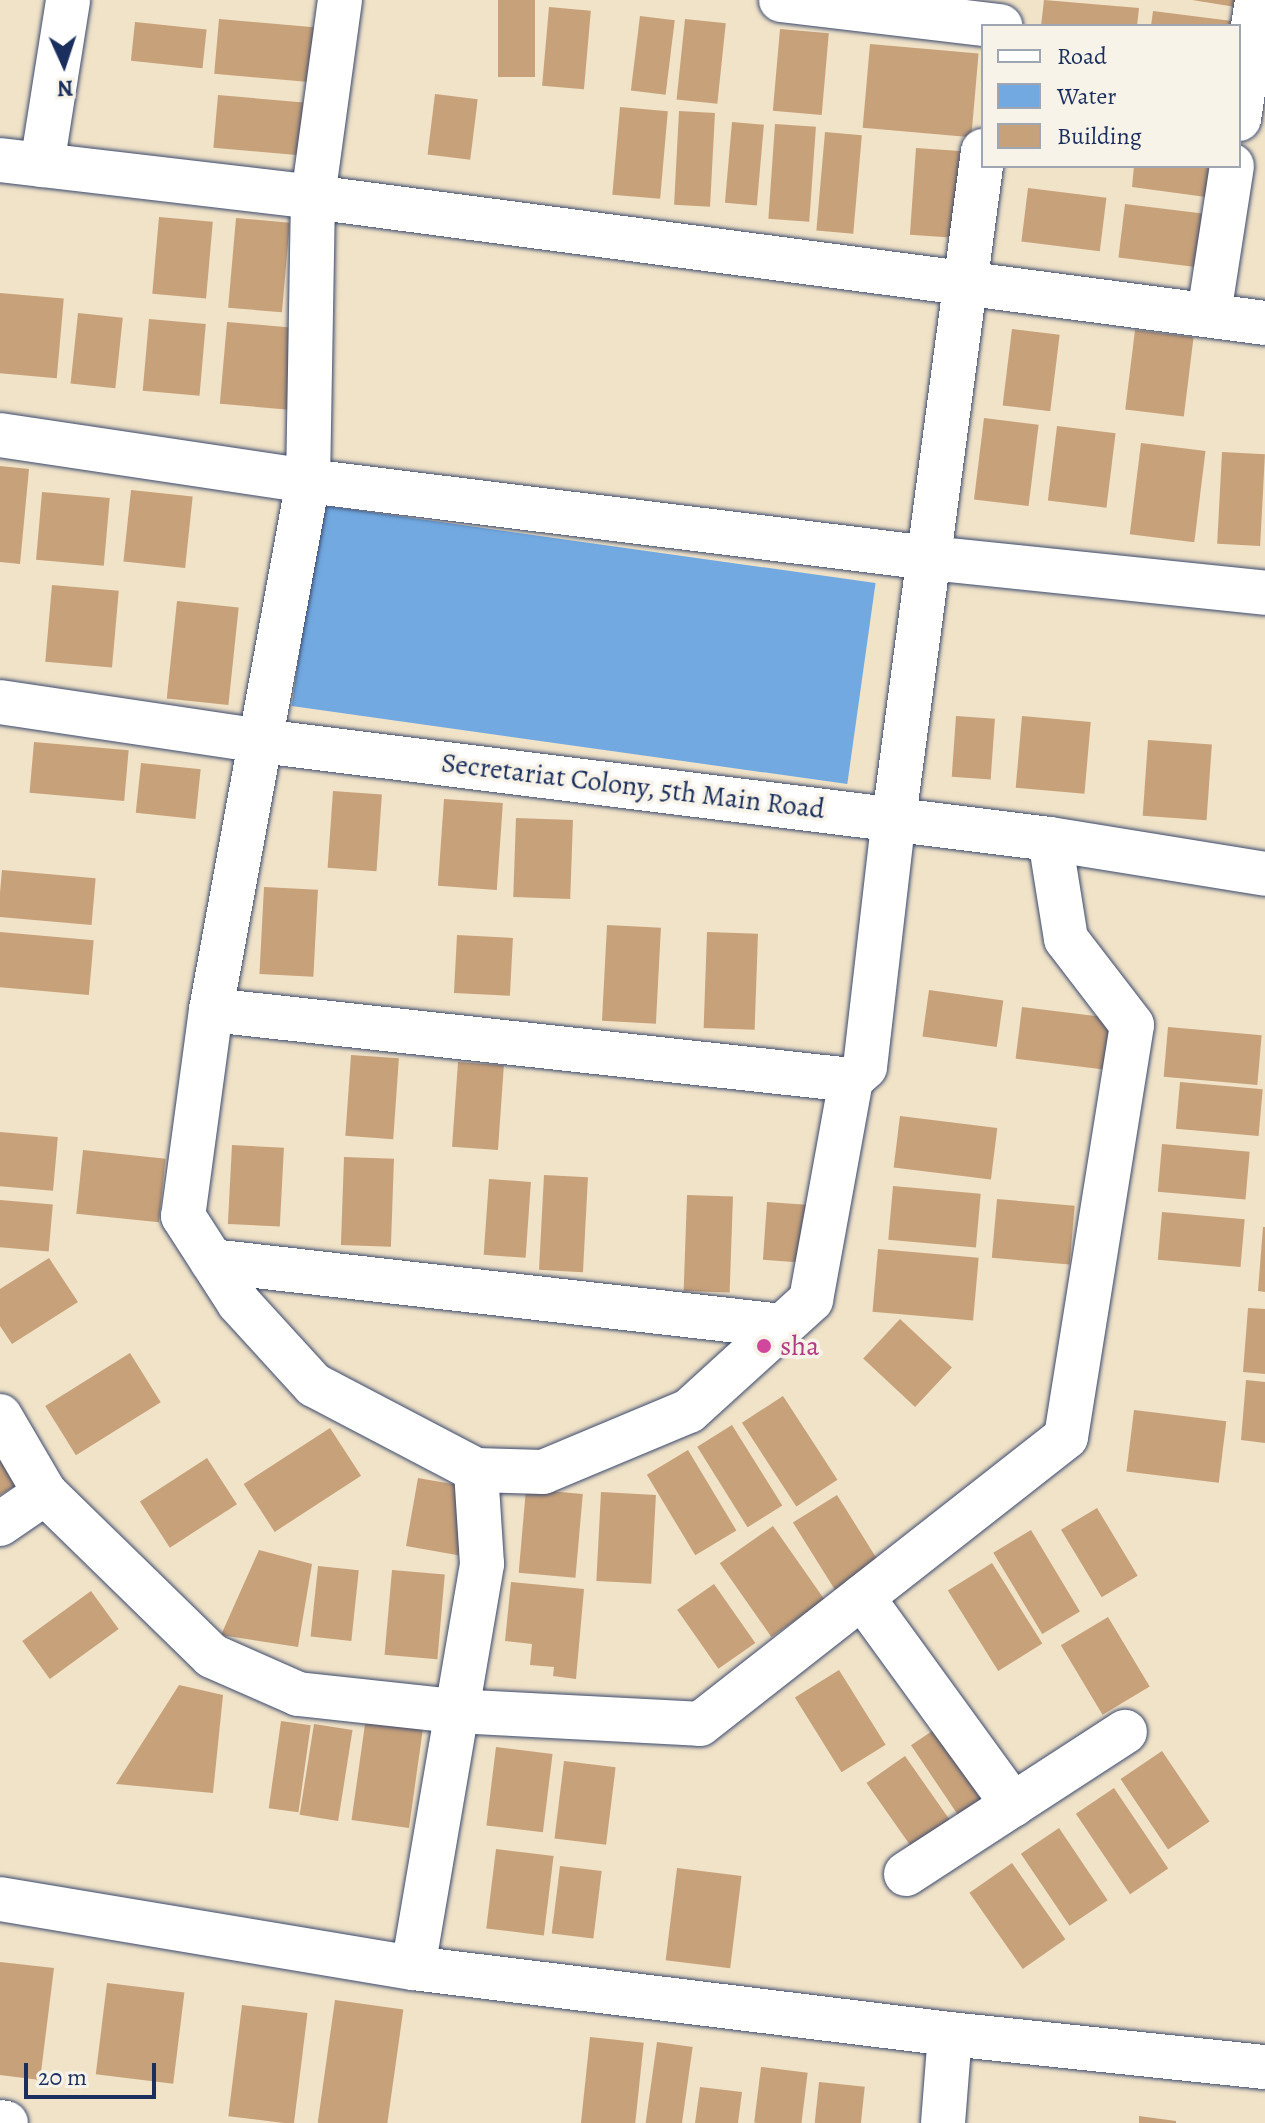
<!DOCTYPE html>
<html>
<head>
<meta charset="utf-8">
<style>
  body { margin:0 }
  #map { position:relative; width:1265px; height:2123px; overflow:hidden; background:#f1e3c8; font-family:Alegreya,serif }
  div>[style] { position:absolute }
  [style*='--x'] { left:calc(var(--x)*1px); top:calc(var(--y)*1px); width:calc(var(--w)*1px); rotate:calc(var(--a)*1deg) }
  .water>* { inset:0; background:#72a9e1; transform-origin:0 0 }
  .building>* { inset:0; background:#c7a17a; transform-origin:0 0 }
  .roads { filter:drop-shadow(0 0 2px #3b4a6e) drop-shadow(0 0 2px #3b4a6e) }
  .street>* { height:44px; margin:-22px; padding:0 22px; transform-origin:22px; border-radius:22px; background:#fff }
  .secondary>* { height:44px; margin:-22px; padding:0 22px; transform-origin:22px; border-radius:22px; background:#fff }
  .dots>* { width:22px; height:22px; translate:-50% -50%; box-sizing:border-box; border:4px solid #f7f3e8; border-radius:50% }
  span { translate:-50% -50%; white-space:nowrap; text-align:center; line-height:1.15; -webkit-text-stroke:7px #f7f3e8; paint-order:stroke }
  .street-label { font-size:28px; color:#1b2f5e }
  .hotel-label { font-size:28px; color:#b23c85 }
  .left { translate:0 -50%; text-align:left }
  .legend { position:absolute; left:981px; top:24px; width:260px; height:144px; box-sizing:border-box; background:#f7f3e8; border:2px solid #9fa5b1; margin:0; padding:10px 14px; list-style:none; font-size:24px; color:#1b2f5e }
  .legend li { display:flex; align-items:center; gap:16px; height:40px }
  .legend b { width:40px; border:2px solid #9fa5b1 }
  .north { position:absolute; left:24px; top:24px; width:80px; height:80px; -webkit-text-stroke:6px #f7f3e8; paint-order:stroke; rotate:177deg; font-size:22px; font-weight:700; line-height:32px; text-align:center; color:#1b2f5e }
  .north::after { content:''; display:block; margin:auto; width:28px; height:36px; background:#1b2f5e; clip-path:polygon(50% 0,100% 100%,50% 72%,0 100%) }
  .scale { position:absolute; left:24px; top:2063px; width:132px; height:36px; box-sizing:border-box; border:4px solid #1b2f5e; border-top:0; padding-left:10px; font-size:24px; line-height:28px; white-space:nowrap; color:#1b2f5e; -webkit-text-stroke:6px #f7f3e8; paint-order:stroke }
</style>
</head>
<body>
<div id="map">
  <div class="water">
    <div style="left:320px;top:505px;width:561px;height:203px;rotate:8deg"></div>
  </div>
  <div class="building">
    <div style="left:498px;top:0;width:37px;height:77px"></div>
    <div style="clip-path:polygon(1044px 0,1139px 8px,1137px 26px,1041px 26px)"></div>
    <div style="clip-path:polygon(1192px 0,1249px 0,1248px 9px)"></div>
    <div style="left:549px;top:7px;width:42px;height:79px;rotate:5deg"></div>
    <div style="clip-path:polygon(1153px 11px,1232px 21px,1231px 26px,1151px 26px)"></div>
    <div style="left:640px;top:16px;width:35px;height:75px;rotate:7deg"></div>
    <div style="left:219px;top:19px;width:98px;height:55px;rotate:5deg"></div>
    <div style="left:685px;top:19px;width:41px;height:81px;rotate:6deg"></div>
    <div style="left:135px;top:22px;width:72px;height:39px;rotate:6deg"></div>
    <div style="left:780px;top:29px;width:49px;height:82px;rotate:5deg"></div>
    <div style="left:870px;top:44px;width:109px;height:84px;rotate:5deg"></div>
    <div style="left:435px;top:94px;width:43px;height:61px;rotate:7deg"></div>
    <div style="left:218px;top:95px;width:86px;height:53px;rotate:5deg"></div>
    <div style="left:620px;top:107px;width:48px;height:88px;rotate:5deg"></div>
    <div style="left:679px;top:111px;width:36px;height:94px;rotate:3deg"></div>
    <div style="left:732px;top:122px;width:32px;height:81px;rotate:5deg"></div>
    <div style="left:775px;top:124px;width:41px;height:95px;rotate:4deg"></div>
    <div style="left:825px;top:132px;width:37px;height:99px;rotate:5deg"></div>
    <div style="left:916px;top:148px;width:44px;height:87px;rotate:4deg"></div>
    <div style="clip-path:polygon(1134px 166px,1209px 166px,1206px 197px,1132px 187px)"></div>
    <div style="left:1028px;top:188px;width:79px;height:54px;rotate:7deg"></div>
    <div style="left:1125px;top:204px;width:82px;height:54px;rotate:7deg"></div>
    <div style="left:159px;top:217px;width:54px;height:77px;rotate:5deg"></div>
    <div style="left:236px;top:218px;width:54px;height:90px;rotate:5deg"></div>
    <div style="left:0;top:293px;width:64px;height:80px;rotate:5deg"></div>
    <div style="left:78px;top:313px;width:45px;height:71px;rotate:6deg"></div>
    <div style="left:149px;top:319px;width:57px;height:72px;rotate:5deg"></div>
    <div style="left:227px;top:322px;width:75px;height:82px;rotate:5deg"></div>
    <div style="left:1012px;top:329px;width:48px;height:77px;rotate:7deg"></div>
    <div style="left:1135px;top:330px;width:59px;height:80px;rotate:7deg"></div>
    <div style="left:984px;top:418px;width:55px;height:82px;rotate:7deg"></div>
    <div style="left:1057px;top:426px;width:59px;height:75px;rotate:7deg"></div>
    <div style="left:1141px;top:443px;width:65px;height:92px;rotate:7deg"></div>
    <div style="left:1222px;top:452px;width:43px;height:92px;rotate:3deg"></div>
    <div style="clip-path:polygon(0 466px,29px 469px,20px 564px,0 562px)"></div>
    <div style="left:131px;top:490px;width:62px;height:72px;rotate:6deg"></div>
    <div style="left:42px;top:492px;width:68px;height:68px;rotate:5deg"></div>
    <div style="left:52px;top:585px;width:67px;height:77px;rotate:5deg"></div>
    <div style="left:177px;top:601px;width:62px;height:98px;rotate:6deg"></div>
    <div style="left:956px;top:716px;width:39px;height:61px;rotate:4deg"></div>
    <div style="left:1022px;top:716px;width:69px;height:72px;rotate:5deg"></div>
    <div style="left:1148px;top:740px;width:64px;height:76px;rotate:4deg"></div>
    <div style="left:34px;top:742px;width:95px;height:51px;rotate:5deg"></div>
    <div style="left:141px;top:763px;width:60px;height:50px;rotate:6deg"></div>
    <div style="left:333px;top:791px;width:49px;height:77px;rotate:4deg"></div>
    <div style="left:444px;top:799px;width:59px;height:87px;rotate:4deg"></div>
    <div style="left:516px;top:818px;width:57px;height:79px;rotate:2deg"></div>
    <div style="left:2px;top:870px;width:94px;height:47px;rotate:5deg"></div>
    <div style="left:264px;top:887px;width:54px;height:87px;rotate:3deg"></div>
    <div style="left:607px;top:925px;width:54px;height:96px;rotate:3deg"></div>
    <div style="left:0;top:932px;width:94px;height:55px;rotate:5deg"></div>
    <div style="left:707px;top:932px;width:51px;height:96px;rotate:2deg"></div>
    <div style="left:457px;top:935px;width:56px;height:58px;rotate:3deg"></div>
    <div style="left:929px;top:990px;width:75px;height:47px;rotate:8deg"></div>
    <div style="left:1022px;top:1007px;width:95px;height:52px;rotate:7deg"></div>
    <div style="left:1168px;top:1027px;width:94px;height:50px;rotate:5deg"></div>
    <div style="left:351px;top:1055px;width:48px;height:81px;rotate:4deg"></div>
    <div style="left:458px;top:1062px;width:46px;height:85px;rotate:4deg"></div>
    <div style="left:1180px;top:1082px;width:83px;height:47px;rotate:5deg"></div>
    <div style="left:900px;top:1116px;width:98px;height:52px;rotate:7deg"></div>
    <div style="left:0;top:1132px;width:58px;height:54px;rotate:5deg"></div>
    <div style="left:1162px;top:1144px;width:88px;height:48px;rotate:5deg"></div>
    <div style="left:232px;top:1145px;width:52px;height:79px;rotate:3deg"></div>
    <div style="left:83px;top:1150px;width:83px;height:64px;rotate:6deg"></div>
    <div style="left:344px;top:1157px;width:50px;height:88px;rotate:2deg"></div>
    <div style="left:544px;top:1175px;width:44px;height:95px;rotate:3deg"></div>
    <div style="left:489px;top:1179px;width:42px;height:76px;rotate:4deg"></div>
    <div style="left:893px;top:1186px;width:88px;height:54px;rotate:5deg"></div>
    <div style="left:687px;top:1195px;width:46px;height:96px;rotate:2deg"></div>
    <div style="left:997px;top:1199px;width:78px;height:59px;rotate:5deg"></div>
    <div style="left:0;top:1200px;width:53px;height:47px;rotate:5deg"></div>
    <div style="left:767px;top:1202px;width:47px;height:58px;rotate:4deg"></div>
    <div style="left:1162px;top:1212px;width:83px;height:48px;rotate:5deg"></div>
    <div style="clip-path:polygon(1263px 1227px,1265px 1227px,1265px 1292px,1258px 1291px)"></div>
    <div style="left:878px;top:1249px;width:101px;height:63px;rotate:5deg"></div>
    <div style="clip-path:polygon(49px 1258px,78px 1302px,12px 1344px,0 1326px,0 1289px)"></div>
    <div style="clip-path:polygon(1248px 1308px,1265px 1309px,1265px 1374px,1243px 1372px)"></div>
    <div style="left:900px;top:1319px;width:71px;height:54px;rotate:43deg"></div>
    <div style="left:130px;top:1353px;width:58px;height:100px;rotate:58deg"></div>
    <div style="clip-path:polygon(1246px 1380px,1265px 1382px,1265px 1443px,1241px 1440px)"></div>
    <div style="left:783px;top:1396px;width:100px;height:49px;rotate:57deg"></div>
    <div style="left:1134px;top:1410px;width:93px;height:62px;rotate:7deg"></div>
    <div style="left:732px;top:1425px;width:95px;height:41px;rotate:58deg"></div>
    <div style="left:330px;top:1428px;width:57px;height:103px;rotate:57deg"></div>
    <div style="left:688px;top:1450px;width:94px;height:48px;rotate:59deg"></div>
    <div style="clip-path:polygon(0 1456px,18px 1484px,0 1495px)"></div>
    <div style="left:207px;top:1458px;width:55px;height:80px;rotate:57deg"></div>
    <div style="left:418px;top:1478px;width:53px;height:69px;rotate:10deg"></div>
    <div style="left:526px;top:1489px;width:57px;height:84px;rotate:5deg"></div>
    <div style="left:601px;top:1492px;width:55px;height:89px;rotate:3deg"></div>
    <div style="left:837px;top:1495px;width:82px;height:52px;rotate:58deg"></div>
    <div style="left:1097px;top:1508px;width:79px;height:42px;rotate:59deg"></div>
    <div style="left:773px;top:1526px;width:90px;height:65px;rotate:55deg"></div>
    <div style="left:1031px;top:1530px;width:95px;height:44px;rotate:59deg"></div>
    <div style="clip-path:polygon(259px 1550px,312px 1564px,298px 1647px,221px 1635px)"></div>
    <div style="left:992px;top:1563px;width:95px;height:52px;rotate:58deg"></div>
    <div style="left:318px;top:1566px;width:41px;height:71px;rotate:6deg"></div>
    <div style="left:392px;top:1570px;width:53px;height:85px;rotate:5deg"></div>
    <div style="clip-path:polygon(511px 1582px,584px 1589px,576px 1679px,553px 1676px,554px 1667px,530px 1665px,532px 1644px,505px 1641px)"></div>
    <div style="left:714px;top:1584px;width:72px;height:45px;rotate:55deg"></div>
    <div style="left:91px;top:1591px;width:47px;height:85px;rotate:54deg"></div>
    <div style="left:1108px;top:1617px;width:81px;height:55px;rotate:59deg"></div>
    <div style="left:839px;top:1670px;width:88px;height:52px;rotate:58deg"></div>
    <div style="clip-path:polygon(179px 1685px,223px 1695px,213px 1793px,116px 1784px)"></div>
    <div style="left:366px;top:1717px;width:58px;height:104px;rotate:8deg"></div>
    <div style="left:950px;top:1719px;width:103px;height:47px;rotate:56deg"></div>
    <div style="left:281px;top:1721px;width:30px;height:88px;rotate:8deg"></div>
    <div style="left:314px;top:1724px;width:39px;height:92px;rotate:9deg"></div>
    <div style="left:496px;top:1747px;width:57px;height:79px;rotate:7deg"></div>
    <div style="left:1162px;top:1751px;width:85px;height:50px;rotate:56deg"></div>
    <div style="left:905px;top:1756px;width:88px;height:47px;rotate:55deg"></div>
    <div style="left:564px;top:1761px;width:52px;height:78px;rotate:7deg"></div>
    <div style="left:1114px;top:1788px;width:97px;height:46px;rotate:56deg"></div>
    <div style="left:1059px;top:1828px;width:87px;height:46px;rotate:56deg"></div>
    <div style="left:496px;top:1849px;width:58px;height:80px;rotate:7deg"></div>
    <div style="left:1012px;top:1863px;width:93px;height:52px;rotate:55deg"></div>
    <div style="left:560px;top:1866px;width:42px;height:68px;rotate:7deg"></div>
    <div style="left:677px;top:1868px;width:65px;height:93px;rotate:7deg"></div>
    <div style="clip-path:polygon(0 1962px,54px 1968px,40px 2080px,0 2075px)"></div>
    <div style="left:107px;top:1983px;width:78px;height:92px;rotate:7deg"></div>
    <div style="left:335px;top:2000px;width:69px;height:124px;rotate:8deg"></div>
    <div style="left:242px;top:2005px;width:66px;height:112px;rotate:7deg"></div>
    <div style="left:590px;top:2037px;width:54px;height:87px;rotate:6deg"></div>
    <div style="left:657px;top:2042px;width:36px;height:82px;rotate:8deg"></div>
    <div style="left:761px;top:2067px;width:47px;height:56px;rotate:7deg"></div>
    <div style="left:819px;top:2082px;width:46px;height:41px;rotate:6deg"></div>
    <div style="clip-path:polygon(700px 2087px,742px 2092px,738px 2123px,695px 2123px)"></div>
    <div style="clip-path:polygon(1139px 2116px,1176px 2121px,1176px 2123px,1139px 2123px)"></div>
  </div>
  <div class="roads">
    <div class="street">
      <div style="--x:340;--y:0;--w:199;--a:97.8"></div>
      <div style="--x:313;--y:197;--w:284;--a:91"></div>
      <div style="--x:308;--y:481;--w:538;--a:100.39"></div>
      <div style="--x:211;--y:1010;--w:208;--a:97.7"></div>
      <div style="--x:183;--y:1216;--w:103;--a:57.2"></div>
      <div style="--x:239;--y:1303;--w:111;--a:47.6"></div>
      <div style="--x:314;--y:1385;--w:183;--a:27.7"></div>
      <div style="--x:476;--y:1470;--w:67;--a:1.7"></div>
      <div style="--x:543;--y:1472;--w:158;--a:-22.7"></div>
      <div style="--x:689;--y:1411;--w:165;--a:-42.3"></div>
      <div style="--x:811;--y:1300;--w:224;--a:-79.7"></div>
      <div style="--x:851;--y:1080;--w:19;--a:-43"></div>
      <div style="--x:865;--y:1067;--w:251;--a:-83.4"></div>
      <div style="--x:894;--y:818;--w:673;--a:-82.4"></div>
      <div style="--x:781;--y:0;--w:221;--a:6.8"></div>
      <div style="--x:1239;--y:119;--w:120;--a:-81.4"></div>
      <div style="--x:0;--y:160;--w:315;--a:6.7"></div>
      <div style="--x:313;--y:197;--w:960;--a:7.54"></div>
      <div style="--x:42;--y:165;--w:167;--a:-81"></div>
      <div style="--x:1209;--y:314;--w:150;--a:-81.2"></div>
      <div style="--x:0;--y:702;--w:264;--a:8.5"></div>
      <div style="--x:261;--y:741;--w:795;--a:7.08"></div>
      <div style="--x:1050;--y:839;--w:218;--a:9.2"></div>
      <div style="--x:211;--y:1010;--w:644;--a:6.24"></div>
      <div style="--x:212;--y:1261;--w:574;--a:6.51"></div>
      <div style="--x:0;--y:1416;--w:89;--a:59.7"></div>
      <div style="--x:45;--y:1493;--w:233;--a:44.3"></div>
      <div style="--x:212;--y:1656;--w:94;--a:23.8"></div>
      <div style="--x:298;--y:1694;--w:158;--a:6.2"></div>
      <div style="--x:455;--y:1711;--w:245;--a:3"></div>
      <div style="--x:700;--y:1724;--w:465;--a:-38.1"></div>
      <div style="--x:1066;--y:1437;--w:417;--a:-80.9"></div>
      <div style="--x:1132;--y:1025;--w:108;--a:-127.5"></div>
      <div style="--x:1066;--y:939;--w:101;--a:-99.1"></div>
      <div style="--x:0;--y:1524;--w:55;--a:-34.6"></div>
      <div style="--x:862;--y:1597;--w:257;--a:54"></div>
      <div style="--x:906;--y:1874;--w:261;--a:-33"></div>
      <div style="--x:0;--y:1899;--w:419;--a:9.5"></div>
      <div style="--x:413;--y:1968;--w:541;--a:7.01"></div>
      <div style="--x:413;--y:1968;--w:410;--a:-80.3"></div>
      <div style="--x:482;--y:1564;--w:94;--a:-93.7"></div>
      <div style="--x:0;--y:2122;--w:6;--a:9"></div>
    </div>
    <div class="secondary">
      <div style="--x:0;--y:435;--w:311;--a:8.5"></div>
      <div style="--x:308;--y:481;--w:626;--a:7.07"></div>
      <div style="--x:929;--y:558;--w:338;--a:5.9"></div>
      <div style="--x:943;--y:2123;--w:89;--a:-85.5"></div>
      <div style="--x:950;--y:2034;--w:317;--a:6"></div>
    </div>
  </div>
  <div class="dots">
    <div style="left:764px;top:1346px;background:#d1479c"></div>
  </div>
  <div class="street-label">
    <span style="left:633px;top:786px;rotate:7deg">Secretariat Colony, 5th Main Road</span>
  </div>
  <div class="hotel-label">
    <span class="left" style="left:780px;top:1346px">sha</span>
  </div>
  <ul class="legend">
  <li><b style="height:10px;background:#fff"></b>Road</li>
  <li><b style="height:22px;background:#72a9e1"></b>Water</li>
  <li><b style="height:22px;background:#c7a17a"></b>Building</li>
  </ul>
  <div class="north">N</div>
  <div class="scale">20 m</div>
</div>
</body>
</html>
